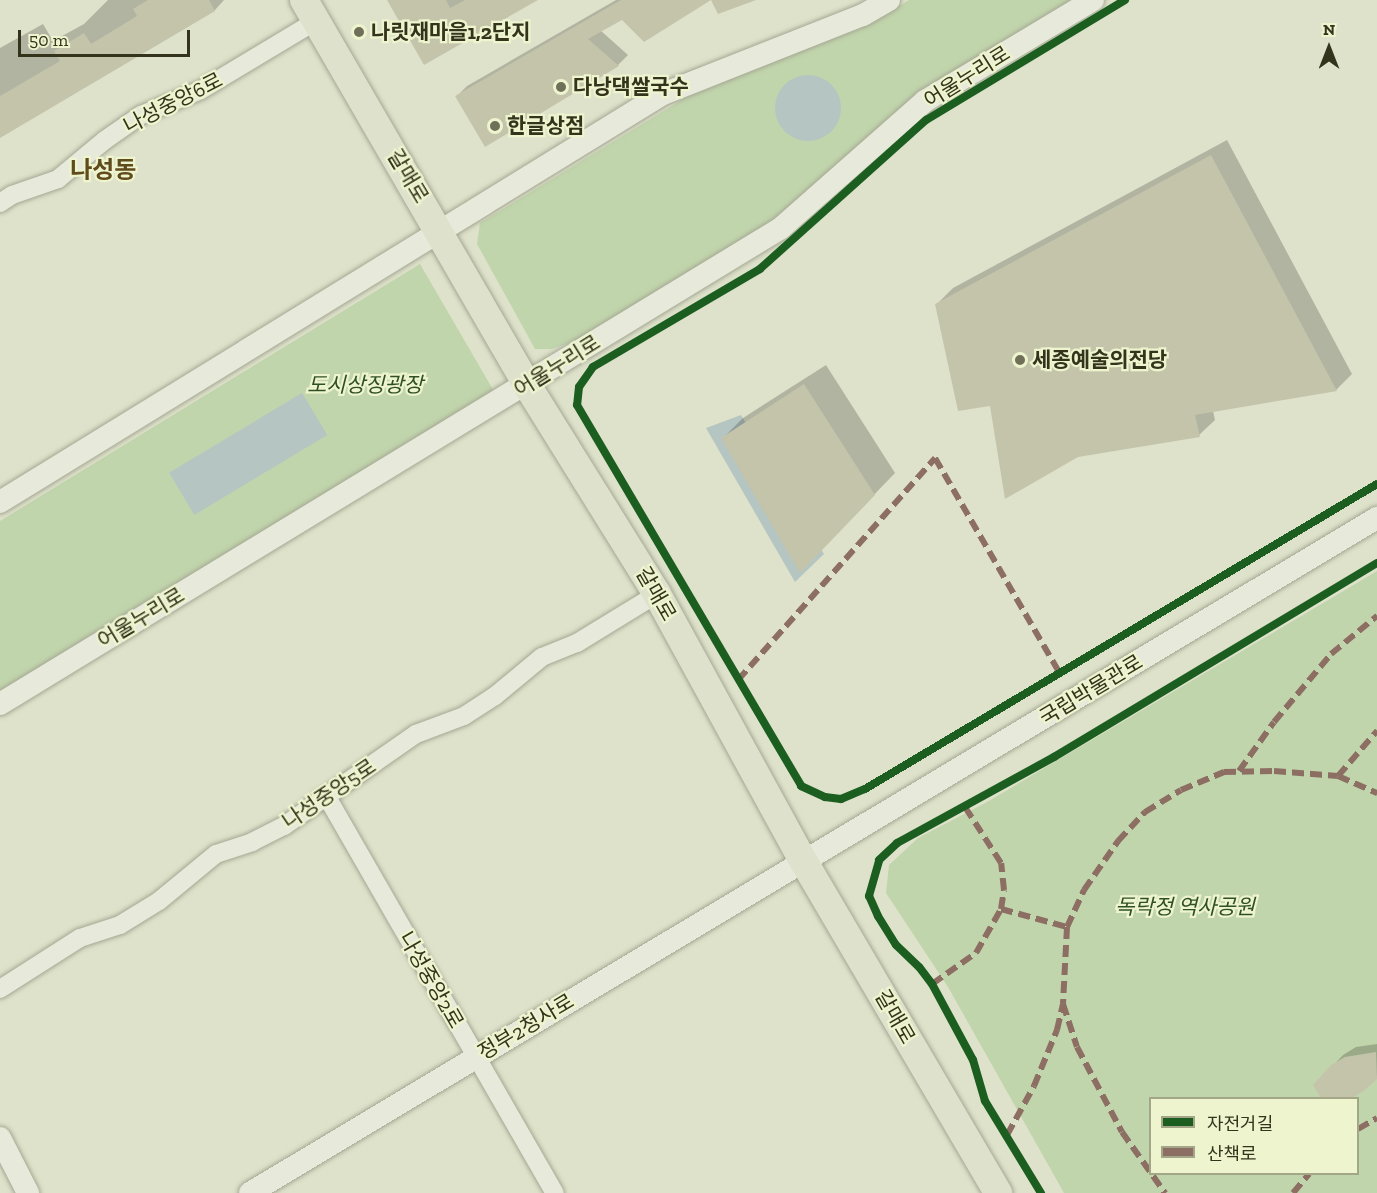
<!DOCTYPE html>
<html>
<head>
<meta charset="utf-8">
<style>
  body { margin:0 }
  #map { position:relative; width:1377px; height:1193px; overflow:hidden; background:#dee2ca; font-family:"Zilla Slab","Noto Sans KR",serif }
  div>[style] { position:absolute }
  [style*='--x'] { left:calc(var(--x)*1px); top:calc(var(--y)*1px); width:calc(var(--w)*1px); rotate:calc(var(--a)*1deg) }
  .green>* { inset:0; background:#c1d5ac }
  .water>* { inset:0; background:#b4c5c2; transform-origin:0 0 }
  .round { border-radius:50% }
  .shadow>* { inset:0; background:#0003 }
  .building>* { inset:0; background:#c4c4ab }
  .roads { filter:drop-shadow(0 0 2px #a5a793) drop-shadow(0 0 2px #a5a793) }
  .minor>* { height:18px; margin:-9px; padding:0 9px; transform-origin:9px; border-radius:9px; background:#e7eadb }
  .tertiary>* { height:22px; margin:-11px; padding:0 11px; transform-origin:11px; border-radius:11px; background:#e7eadb }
  .primary>* { height:28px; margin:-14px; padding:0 14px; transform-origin:14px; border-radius:14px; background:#dee2cd }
  .quiet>* { height:6px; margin-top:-3px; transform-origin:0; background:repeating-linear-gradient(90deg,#8d6e63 0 12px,transparent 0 18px) }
  .cycleway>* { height:8px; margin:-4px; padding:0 4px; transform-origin:4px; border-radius:4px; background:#1b5e20 }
  .dots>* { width:16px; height:16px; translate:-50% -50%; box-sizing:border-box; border:3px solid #edf4ce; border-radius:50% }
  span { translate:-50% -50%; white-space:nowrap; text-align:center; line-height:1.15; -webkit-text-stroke:4.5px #edf4ce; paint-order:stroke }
  .poi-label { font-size:21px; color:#34331c; font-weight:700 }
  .left { translate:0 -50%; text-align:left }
  .street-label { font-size:21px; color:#34331c }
  .park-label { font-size:21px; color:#2f5023; font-style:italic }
  .quarter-label { font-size:24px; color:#604b1d; font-weight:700 }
  .legend { position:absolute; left:1149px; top:1097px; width:210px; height:78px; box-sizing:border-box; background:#edf4ce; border:2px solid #a3a787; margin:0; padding:8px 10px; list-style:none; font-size:18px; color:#34331c }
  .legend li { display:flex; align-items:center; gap:12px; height:30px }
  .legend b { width:30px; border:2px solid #a3a787 }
  .north { position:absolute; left:1299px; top:18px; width:60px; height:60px; -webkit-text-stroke:4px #edf4ce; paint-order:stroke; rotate:0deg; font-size:16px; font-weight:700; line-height:24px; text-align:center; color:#34331c }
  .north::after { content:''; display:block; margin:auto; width:21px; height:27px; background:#34331c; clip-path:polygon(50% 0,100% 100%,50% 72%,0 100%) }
  .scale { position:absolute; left:18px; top:30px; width:172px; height:27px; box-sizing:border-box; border:3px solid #34331c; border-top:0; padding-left:8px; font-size:18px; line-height:21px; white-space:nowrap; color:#34331c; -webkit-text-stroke:4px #edf4ce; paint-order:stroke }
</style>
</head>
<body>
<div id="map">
  <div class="green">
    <div style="clip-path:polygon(909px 0,1077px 0,782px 216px,580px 339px,552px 349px,535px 349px,477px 244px,480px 223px,685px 98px,889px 12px)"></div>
    <div style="clip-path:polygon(420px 264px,495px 393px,0 694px,0 521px)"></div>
    <div style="clip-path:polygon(evenodd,1377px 571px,1377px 1193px,1064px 1193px,948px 987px,886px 893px,889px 865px,918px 838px,987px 802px,1377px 571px,1150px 1098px,1358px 1098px,1358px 1174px,1150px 1174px,1150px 1098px)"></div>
  </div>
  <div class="water">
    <div class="round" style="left:775px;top:75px;width:66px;height:66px"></div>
    <div style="left:302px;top:393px;width:49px;height:155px;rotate:59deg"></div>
    <div style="clip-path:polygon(741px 415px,824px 554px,795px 582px,706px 428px)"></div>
  </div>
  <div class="shadow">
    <div style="clip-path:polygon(108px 0,224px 0,215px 10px,0 136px,0 48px,43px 24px,53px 41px,84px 24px)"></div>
    <div style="clip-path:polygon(389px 0,535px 0,425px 63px)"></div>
    <div style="clip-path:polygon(616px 0,708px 0,622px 18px,600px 30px,628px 55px,618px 65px,485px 145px,457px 96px,467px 86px)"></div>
    <div style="clip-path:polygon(1227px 140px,1352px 374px,1336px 390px,1213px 411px,1215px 420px,1199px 435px,992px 404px,937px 304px,953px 288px)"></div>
    <div style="clip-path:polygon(826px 365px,895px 473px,821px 550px,723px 438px,743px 418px)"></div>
    <div style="clip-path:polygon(1377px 1044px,1377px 1076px,1365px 1089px,1351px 1098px,1322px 1098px,1315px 1085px,1343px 1055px,1356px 1047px)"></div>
  </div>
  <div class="building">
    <div style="clip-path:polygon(148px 0,209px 0,215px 11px,0 138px,0 96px,60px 61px,54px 51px,84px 33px,91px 44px,137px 16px,133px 9px)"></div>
    <div style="clip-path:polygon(387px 0,446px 0,450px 8px,465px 0,538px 0,424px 65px)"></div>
    <div style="clip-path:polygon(621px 0,756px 0,718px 14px,711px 0,644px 42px,622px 20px,588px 39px,619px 66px,485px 147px,455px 96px)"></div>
    <div style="clip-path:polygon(1211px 155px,1337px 391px,1195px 415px,1200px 437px,1078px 457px,1005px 499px,990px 406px,958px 411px,935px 304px)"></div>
    <div style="clip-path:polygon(804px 384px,875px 495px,800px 573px,721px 438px)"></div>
    <div style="clip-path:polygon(1376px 1052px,1377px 1079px,1365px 1090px,1352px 1098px,1321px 1098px,1313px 1085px,1331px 1065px,1345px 1057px)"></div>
  </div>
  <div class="roads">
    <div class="minor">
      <div style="--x:0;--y:203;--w:14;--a:-34"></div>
      <div style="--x:12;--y:195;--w:49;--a:-19.2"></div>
      <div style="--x:58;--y:179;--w:61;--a:-39.7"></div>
      <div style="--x:105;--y:140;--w:44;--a:-34.8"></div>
      <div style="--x:141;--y:115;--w:65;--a:-22.6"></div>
      <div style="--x:201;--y:90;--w:134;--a:-31"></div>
      <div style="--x:327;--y:797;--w:457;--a:60.1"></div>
      <div style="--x:0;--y:989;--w:95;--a:-32.5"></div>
      <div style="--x:80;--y:938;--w:42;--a:-18"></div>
      <div style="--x:120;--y:925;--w:46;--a:-31.6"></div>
      <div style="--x:159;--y:901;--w:74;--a:-39.5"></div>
      <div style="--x:216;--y:854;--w:38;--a:-18"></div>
      <div style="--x:252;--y:842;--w:36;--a:-27"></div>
      <div style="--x:284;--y:826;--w:161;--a:-34.9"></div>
      <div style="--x:416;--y:734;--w:51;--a:-20.6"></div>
      <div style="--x:464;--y:716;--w:37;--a:-33"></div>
      <div style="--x:495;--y:696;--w:61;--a:-39.7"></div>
      <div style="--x:542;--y:657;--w:38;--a:-22"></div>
      <div style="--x:577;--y:643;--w:94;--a:-31.5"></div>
    </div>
    <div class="tertiary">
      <div style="--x:0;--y:502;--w:778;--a:-31.61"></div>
      <div style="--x:663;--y:94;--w:215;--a:-21.6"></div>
      <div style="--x:863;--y:15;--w:30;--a:-30"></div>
      <div style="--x:0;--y:704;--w:915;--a:-31.36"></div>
      <div style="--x:781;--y:228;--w:192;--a:-41.4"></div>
      <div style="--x:925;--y:101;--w:196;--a:-31"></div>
      <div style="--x:0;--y:1138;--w:62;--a:63"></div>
      <div style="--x:250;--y:1193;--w:1314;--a:-30.92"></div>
    </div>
    <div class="primary">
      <div style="--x:304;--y:0;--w:445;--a:59.9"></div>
      <div style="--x:527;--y:385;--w:246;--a:58.1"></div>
      <div style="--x:657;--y:594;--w:306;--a:61.3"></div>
      <div style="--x:804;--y:862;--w:384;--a:59.6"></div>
    </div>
  </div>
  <div class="quiet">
    <div style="--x:738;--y:680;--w:297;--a:-48.4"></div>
    <div style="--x:935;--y:458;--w:247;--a:59.9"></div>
    <div style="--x:1239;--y:771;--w:60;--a:-54.5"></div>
    <div style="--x:1274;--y:722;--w:89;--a:-50"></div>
    <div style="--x:1331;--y:654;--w:60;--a:-39.6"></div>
    <div style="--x:1338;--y:776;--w:60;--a:-49.1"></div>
    <div style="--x:1001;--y:909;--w:68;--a:15.3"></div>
    <div style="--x:1067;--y:927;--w:77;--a:93"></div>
    <div style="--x:1063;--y:1004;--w:45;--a:72"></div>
    <div style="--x:1077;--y:1047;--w:96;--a:62.1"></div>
    <div style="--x:1122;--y:1132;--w:75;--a:54.8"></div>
    <div style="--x:1067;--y:927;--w:41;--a:-65.3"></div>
    <div style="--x:1084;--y:890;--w:60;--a:-55.2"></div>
    <div style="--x:1118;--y:841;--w:40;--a:-47"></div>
    <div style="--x:1145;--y:812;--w:42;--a:-31.4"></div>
    <div style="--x:1181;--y:790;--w:47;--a:-22.7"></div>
    <div style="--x:1224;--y:772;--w:50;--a:-1.1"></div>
    <div style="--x:1274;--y:771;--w:64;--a:4.5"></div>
    <div style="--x:1338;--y:776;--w:43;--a:23.6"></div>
    <div style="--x:932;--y:984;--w:54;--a:-35.2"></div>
    <div style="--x:976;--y:953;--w:51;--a:-60.4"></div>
    <div style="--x:1001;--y:909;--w:19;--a:-81"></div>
    <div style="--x:1004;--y:890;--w:27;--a:-96"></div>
    <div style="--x:1001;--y:863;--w:67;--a:-122.7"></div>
    <div style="--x:1358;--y:1129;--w:22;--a:-30"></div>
    <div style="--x:1007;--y:1135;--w:56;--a:-61.1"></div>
    <div style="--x:1034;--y:1086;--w:61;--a:-67.7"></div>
    <div style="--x:1057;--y:1030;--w:27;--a:-77"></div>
    <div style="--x:1293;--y:1193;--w:25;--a:-50"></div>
  </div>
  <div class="cycleway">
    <div style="--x:1125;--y:0;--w:232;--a:148.9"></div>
    <div style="--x:926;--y:120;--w:223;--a:138.1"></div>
    <div style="--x:760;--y:269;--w:194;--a:149.6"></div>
    <div style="--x:593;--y:367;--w:24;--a:125"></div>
    <div style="--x:579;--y:387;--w:18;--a:96"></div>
    <div style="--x:577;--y:405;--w:442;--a:59.5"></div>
    <div style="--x:801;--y:786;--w:26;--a:25"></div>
    <div style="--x:825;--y:797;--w:16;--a:7"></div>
    <div style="--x:841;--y:799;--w:26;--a:-23"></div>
    <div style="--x:865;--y:789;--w:596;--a:-30.78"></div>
    <div style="--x:1041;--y:1193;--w:108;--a:-121.3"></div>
    <div style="--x:985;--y:1101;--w:43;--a:-106.3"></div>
    <div style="--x:973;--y:1060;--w:86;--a:-118.3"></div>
    <div style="--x:932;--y:984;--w:21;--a:-127"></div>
    <div style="--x:919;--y:967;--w:32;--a:-136"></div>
    <div style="--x:896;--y:945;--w:34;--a:-122"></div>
    <div style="--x:878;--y:916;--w:22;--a:-114"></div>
    <div style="--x:869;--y:896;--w:37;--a:-74"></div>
    <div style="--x:879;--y:860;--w:25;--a:-43"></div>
    <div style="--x:897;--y:843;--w:179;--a:-28.7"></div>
    <div style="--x:1054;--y:757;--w:377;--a:-31"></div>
  </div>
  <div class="dots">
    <div style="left:359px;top:32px;background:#707059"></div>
    <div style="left:561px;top:87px;background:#707059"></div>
    <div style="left:495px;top:126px;background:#707059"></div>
    <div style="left:1020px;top:360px;background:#707059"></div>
  </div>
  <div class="poi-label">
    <span class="left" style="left:371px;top:32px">나릿재마을1,2단지</span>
    <span class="left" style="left:573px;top:87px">다낭댁쌀국수</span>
    <span class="left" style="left:507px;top:126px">한글상점</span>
    <span class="left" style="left:1032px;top:360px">세종예술의전당</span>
  </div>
  <div class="street-label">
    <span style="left:967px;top:77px;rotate:-32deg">어울누리로</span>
    <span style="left:173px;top:103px;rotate:-27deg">나성중앙6로</span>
    <span style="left:408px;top:176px;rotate:59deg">갈매로</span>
    <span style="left:557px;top:366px;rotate:-32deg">어울누리로</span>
    <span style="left:656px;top:594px;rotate:60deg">갈매로</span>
    <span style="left:141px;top:618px;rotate:-31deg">어울누리로</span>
    <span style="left:1091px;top:690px;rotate:-31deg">국립박물관로</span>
    <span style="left:329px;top:794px;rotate:-34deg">나성중앙5로</span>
    <span style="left:431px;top:980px;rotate:60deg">나성중앙2로</span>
    <span style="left:895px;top:1017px;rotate:60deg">갈매로</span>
    <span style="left:526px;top:1027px;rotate:-31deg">정부2청사로</span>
  </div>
  <div class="park-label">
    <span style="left:365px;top:385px">도시상징광장</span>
    <span style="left:1185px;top:907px">독락정 역사공원</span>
  </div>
  <div class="quarter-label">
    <span style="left:103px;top:170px">나성동</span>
  </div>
  <ul class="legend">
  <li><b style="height:8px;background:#1b5e20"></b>자전거길</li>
  <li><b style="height:8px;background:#8d6e63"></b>산책로</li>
  </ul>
  <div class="north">N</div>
  <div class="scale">50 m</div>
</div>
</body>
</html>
